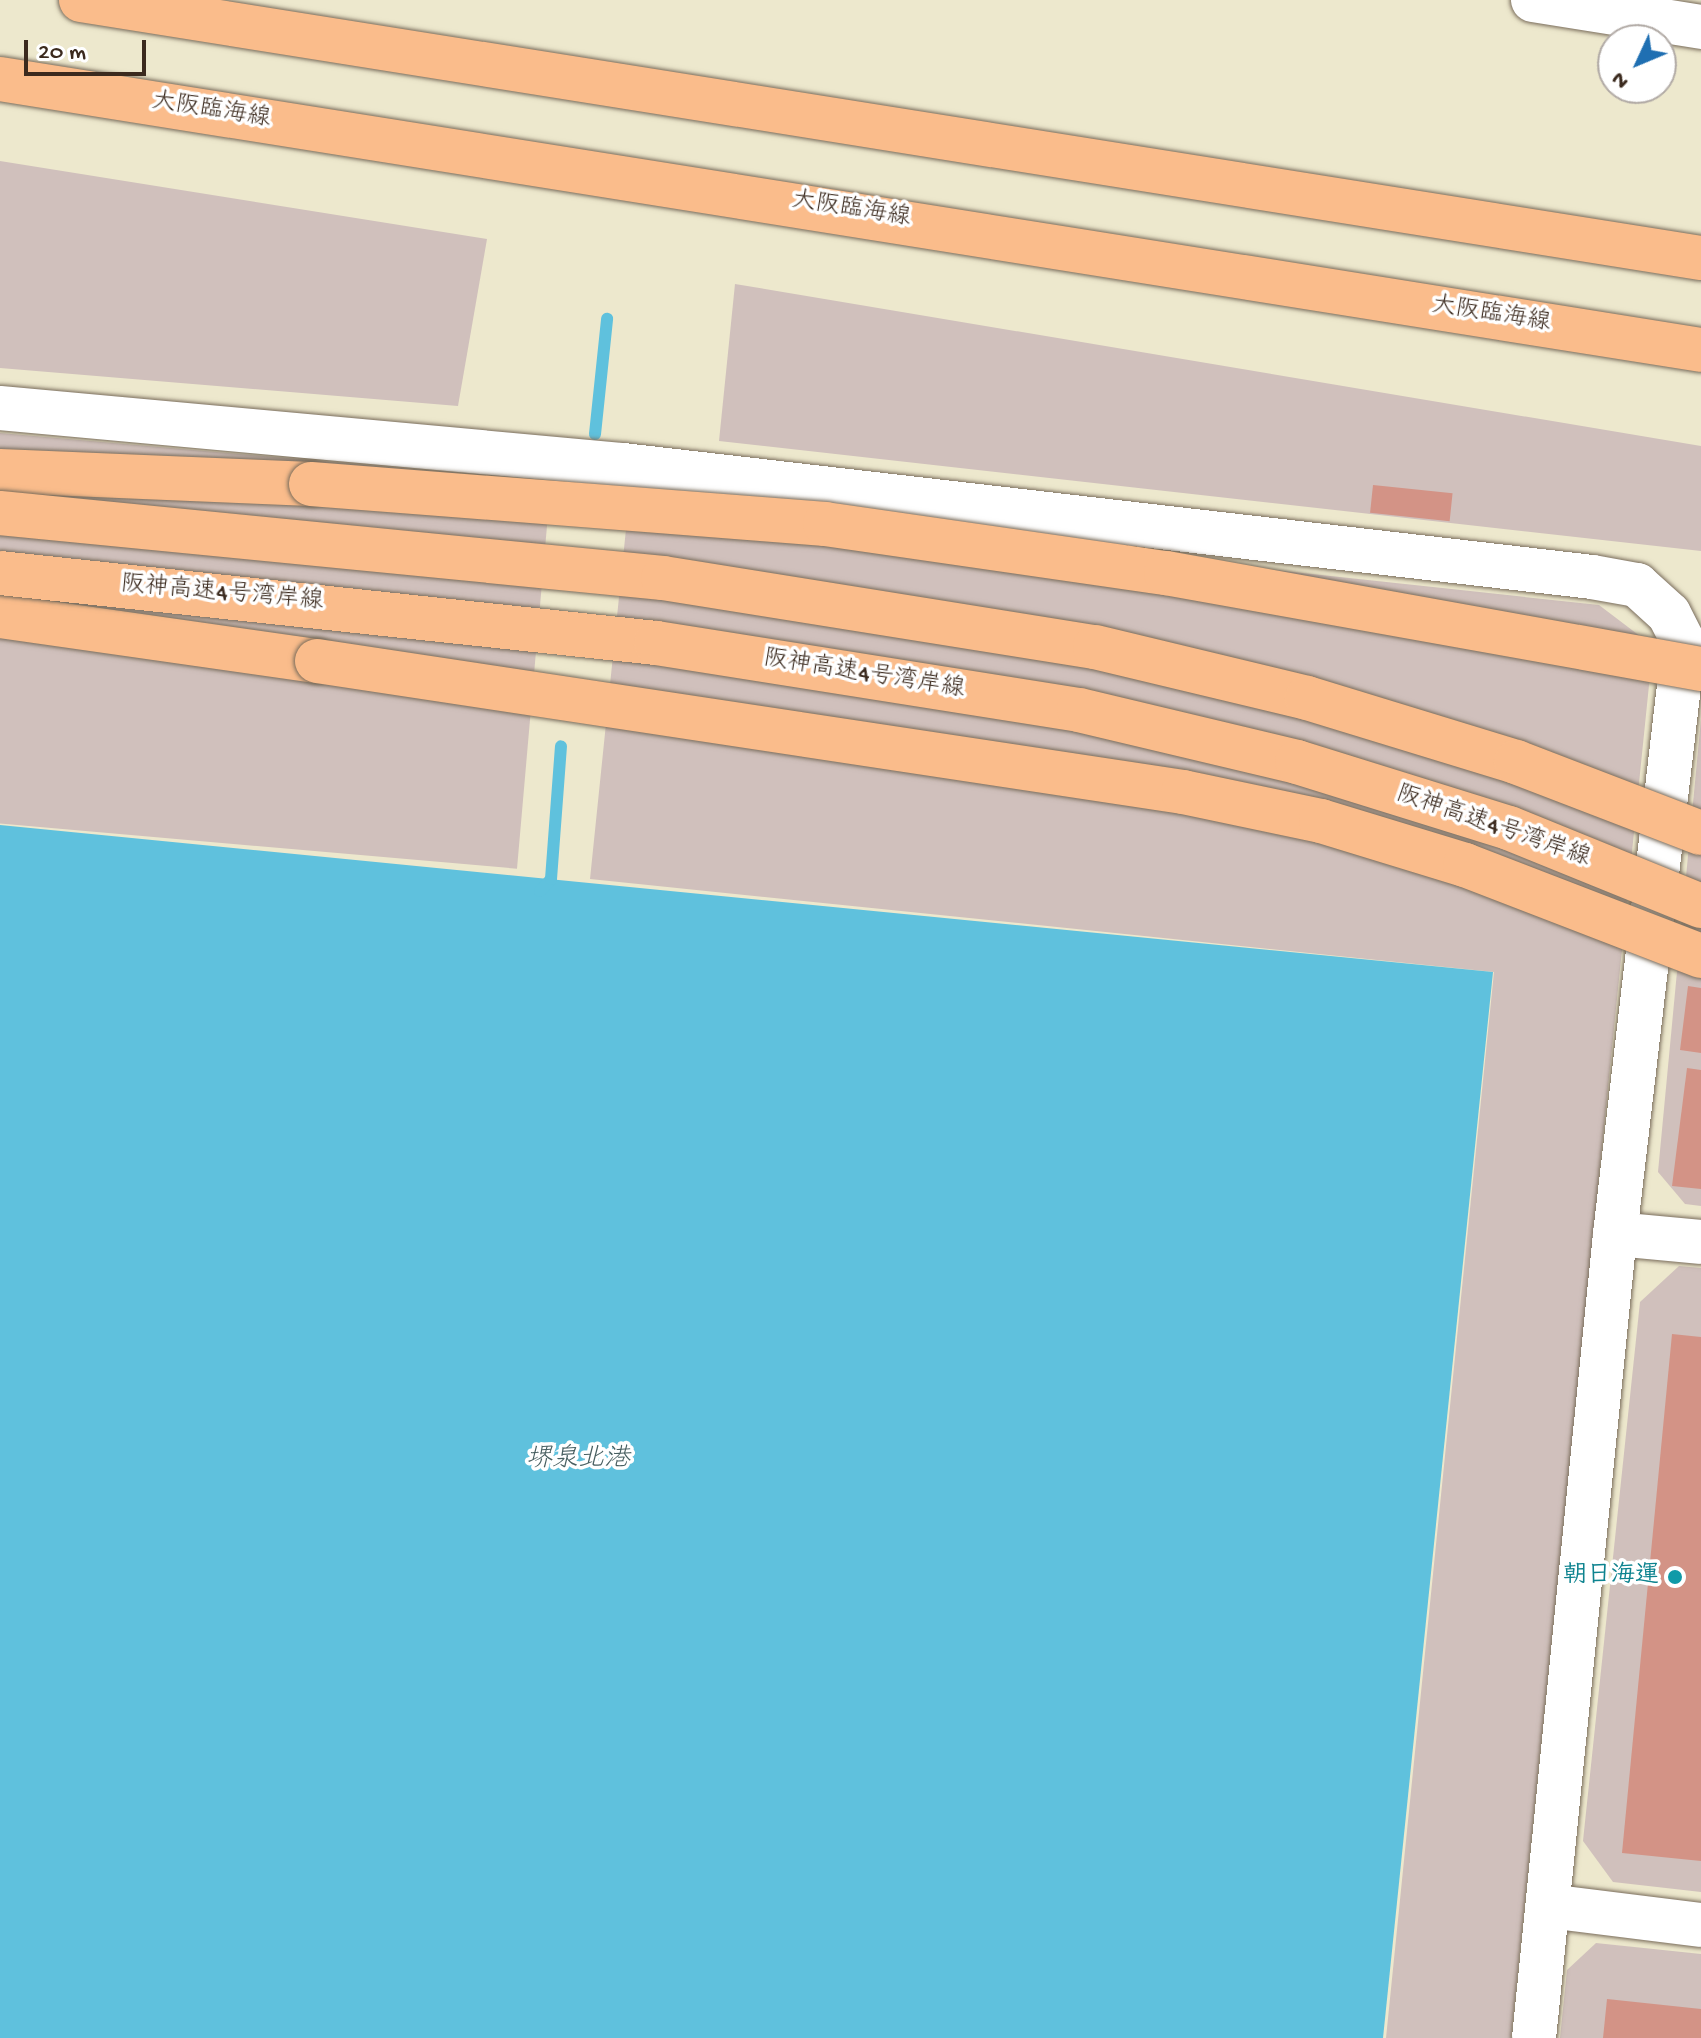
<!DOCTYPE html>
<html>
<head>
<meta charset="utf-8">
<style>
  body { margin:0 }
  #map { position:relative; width:1701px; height:2038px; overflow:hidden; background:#ede8cd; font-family:"Gochi Hand","Klee One",sans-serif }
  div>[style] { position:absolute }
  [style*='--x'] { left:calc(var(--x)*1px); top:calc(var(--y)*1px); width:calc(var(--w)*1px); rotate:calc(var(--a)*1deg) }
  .industrial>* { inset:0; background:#d0c0bc; transform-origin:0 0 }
  .water>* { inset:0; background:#5fc1dd }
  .stream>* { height:12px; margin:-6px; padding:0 6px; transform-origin:6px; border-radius:6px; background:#5fc1dd }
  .building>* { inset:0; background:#d39386; transform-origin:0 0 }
  .roads { filter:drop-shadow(0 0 2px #796c5b) drop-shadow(0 0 2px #796c5b) }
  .minor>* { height:44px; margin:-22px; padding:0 22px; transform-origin:22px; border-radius:22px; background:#fff }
  .tertiary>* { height:44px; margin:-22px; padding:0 22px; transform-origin:22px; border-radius:22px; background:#fff }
  .primary>* { height:44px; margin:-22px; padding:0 22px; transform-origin:22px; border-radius:22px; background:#fabc8b }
  .motorway>* { height:44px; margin:-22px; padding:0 22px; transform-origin:22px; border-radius:22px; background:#fabc8b }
  .bridges { filter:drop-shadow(0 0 2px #796c5b) drop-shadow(0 0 2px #796c5b) }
  .motorway-bridge>* { height:44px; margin:-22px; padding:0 22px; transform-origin:22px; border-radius:22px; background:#fabc8b }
  .dots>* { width:22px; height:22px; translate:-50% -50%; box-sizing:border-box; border:4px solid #fff; border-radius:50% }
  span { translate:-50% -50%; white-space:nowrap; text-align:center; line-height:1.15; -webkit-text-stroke:7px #fff; paint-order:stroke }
  .street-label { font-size:24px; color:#3b2a1e }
  .culture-label { font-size:24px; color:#0d838f; font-weight:700 }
  .right { translate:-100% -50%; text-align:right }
  .water-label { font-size:26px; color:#485f61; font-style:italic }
  .north { position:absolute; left:1597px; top:24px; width:80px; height:80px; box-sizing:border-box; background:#fff; border:2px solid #b1aaa5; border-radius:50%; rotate:226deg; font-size:22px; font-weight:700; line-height:32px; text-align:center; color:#3b2a1e }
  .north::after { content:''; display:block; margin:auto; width:28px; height:36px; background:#1f6fb2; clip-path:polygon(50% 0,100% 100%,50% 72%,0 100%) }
  .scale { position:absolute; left:24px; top:40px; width:122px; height:36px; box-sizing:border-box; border:4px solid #3b2a1e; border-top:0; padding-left:10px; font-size:24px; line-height:28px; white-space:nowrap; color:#3b2a1e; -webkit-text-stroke:6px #fff; paint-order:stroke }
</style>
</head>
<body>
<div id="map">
  <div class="industrial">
    <div style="clip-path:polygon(0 161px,487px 239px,458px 406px,0 368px)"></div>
    <div style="clip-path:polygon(735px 284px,1701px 446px,1701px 551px,719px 441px)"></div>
    <div style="left:0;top:433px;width:553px;height:389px;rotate:5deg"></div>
    <div style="clip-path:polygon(629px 500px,1599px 605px,1653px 646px,1511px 2038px,1386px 2038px,1494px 972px,590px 879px)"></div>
    <div style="clip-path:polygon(1701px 719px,1701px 1206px,1685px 1204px,1658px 1172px)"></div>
    <div style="clip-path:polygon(1679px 1266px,1701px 1268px,1701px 1892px,1613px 1882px,1583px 1841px,1640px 1302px)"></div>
    <div style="clip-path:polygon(1596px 1943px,1701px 1954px,1701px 2038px,1560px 2038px,1567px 1970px)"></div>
  </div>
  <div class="water">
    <div style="clip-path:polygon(0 825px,1493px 972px,1383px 2038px,0 2038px)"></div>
  </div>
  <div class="stream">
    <div style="--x:595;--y:434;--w:116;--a:-84"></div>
    <div style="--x:540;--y:891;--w:16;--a:-47"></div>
    <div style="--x:551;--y:879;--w:133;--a:-85.7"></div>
  </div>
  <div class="building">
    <div style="left:1373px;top:485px;width:80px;height:28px;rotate:6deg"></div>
    <div style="clip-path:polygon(1688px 986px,1701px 988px,1701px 1053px,1680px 1050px)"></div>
    <div style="clip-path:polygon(1687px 1068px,1701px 1070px,1701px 1189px,1672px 1186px)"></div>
    <div style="clip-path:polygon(1672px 1334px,1701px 1337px,1701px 1861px,1622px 1853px)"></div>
    <div style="clip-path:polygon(1607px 1999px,1701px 2009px,1701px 2038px,1603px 2038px)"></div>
  </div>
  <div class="roads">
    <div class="minor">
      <div style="--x:1533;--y:0;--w:170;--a:9.1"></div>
      <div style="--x:1615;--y:1234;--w:86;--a:5.3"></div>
      <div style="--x:1548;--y:1906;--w:154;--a:7.1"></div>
    </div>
    <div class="tertiary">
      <div style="--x:0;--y:408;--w:626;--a:5.23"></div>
      <div style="--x:623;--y:465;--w:975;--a:6.59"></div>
      <div style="--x:1592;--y:577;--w:46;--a:10.1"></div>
      <div style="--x:1637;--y:585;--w:43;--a:42.2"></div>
      <div style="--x:1669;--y:614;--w:33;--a:63"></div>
      <div style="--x:1684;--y:643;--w:595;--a:96.66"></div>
      <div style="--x:1615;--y:1234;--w:808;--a:95.75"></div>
    </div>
    <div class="primary">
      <div style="--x:81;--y:0;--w:1640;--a:9.05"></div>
      <div style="--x:0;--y:79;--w:1722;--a:9.05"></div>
    </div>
    <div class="motorway">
      <div style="--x:0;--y:471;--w:311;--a:2.4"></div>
      <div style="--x:0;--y:616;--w:320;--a:8.1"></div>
    </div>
  </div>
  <div class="bridges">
    <div class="motorway-bridge">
      <div style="--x:311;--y:484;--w:516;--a:4.45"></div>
      <div style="--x:825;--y:524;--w:345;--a:8.2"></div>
      <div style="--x:1166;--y:573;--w:544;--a:10.17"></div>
      <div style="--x:0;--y:513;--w:666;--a:5.6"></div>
      <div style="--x:663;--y:578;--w:437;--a:9.1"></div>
      <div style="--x:1095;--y:647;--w:218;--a:13.5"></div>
      <div style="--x:1307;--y:698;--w:219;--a:17"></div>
      <div style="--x:1516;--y:762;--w:198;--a:21"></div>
      <div style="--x:0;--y:573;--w:660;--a:6.09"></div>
      <div style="--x:656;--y:643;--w:428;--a:9"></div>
      <div style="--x:1079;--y:710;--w:224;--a:13.4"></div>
      <div style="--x:1297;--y:762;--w:222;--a:17.3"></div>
      <div style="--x:1509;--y:828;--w:207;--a:22.1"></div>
      <div style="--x:317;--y:661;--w:876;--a:8.6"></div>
      <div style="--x:1183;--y:792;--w:141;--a:11.9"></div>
      <div style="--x:1321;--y:821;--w:151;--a:17"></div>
      <div style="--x:1465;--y:865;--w:253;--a:21.1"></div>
    </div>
  </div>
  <div class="dots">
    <div style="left:1675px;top:1577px;background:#0f9aa8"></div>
  </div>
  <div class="street-label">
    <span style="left:211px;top:111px;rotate:9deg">大阪臨海線</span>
    <span style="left:851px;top:210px;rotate:9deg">大阪臨海線</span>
    <span style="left:1491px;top:315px;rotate:9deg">大阪臨海線</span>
    <span style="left:222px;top:594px;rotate:5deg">阪神高速4号湾岸線</span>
    <span style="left:864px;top:675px;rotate:9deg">阪神高速4号湾岸線</span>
    <span style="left:1493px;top:827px;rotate:19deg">阪神高速4号湾岸線</span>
  </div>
  <div class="culture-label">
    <span class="right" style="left:1659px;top:1577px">朝日海運</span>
  </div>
  <div class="water-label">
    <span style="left:578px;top:1461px">堺泉北港</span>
  </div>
  <div class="north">N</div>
  <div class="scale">20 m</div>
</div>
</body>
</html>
